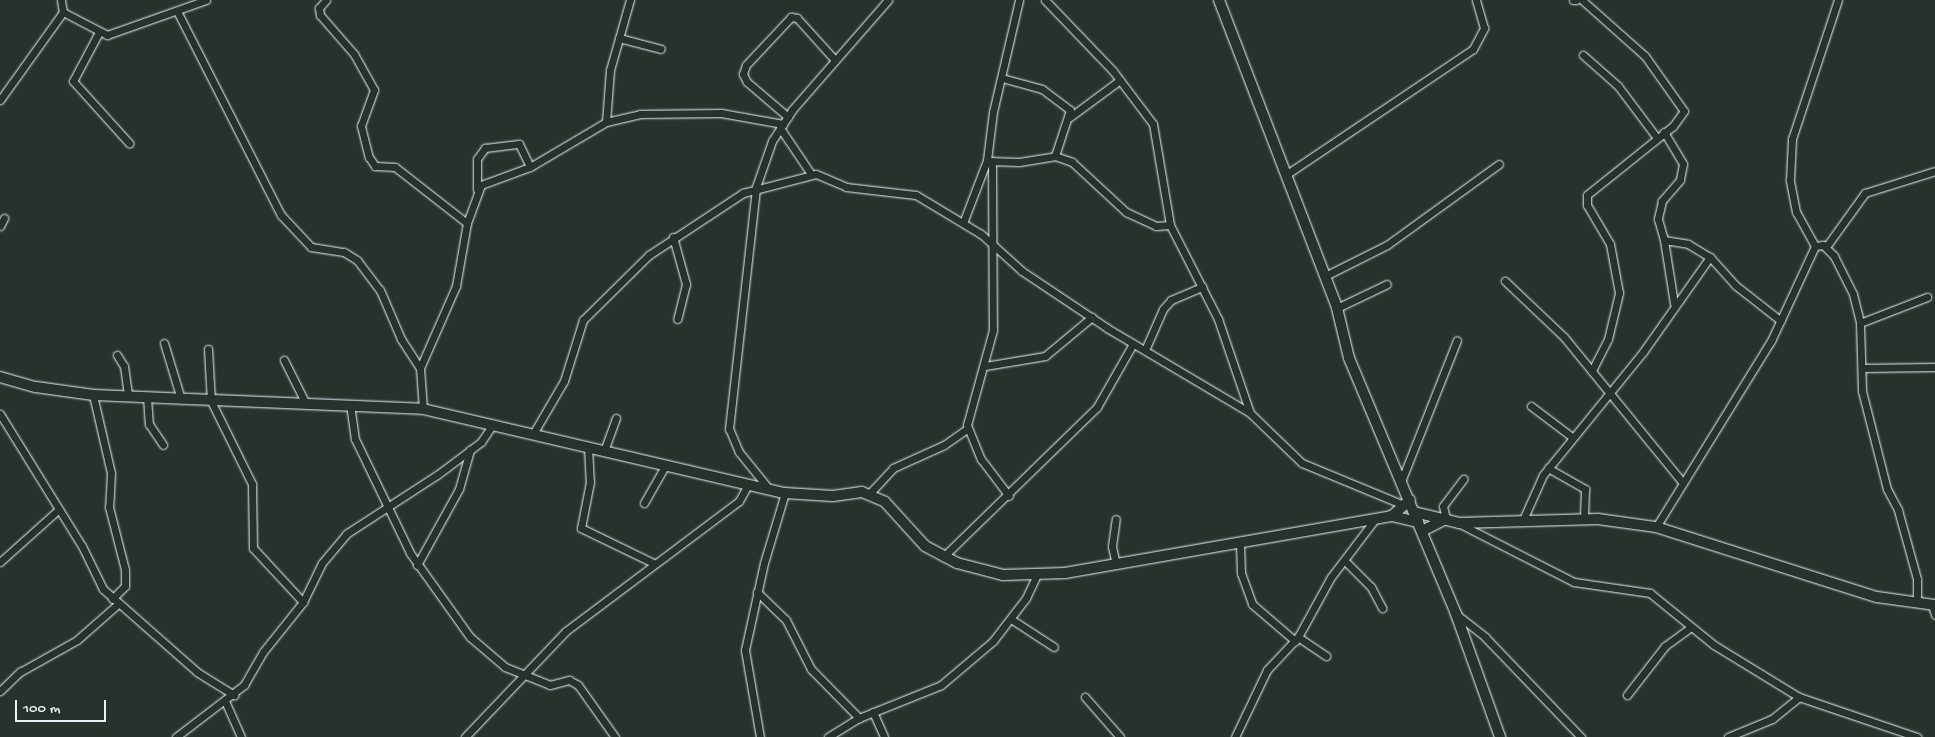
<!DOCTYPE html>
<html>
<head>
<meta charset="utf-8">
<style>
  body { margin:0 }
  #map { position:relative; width:1935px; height:737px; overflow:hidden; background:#26332d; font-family:"Gochi Hand",sans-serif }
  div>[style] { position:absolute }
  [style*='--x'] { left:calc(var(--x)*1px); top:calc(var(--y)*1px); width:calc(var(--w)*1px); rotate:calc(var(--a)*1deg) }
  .roads { filter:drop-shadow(0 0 1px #e8f1f8) drop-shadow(0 0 1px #e8f1f8) }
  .street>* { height:7px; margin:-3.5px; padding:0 3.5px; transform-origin:3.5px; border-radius:3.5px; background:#26332d }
  .secondary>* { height:10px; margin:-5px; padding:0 5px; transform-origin:5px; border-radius:5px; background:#26332d }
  span { translate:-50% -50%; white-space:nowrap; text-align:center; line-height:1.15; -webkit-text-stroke:4px #26332d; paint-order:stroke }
  .scale { position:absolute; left:15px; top:700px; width:91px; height:22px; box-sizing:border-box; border:2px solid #e8f1f8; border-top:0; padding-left:6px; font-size:15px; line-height:18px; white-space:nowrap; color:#e8f1f8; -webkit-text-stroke:4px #26332d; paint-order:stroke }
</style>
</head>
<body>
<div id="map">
  <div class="roads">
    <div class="street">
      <div style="--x:61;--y:0;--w:12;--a:81"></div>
      <div style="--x:63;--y:12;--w:50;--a:27.6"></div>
      <div style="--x:107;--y:35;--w:105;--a:-19.5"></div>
      <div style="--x:326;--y:0;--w:11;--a:131"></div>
      <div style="--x:319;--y:8;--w:7;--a:82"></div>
      <div style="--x:320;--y:15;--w:52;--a:48.9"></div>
      <div style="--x:354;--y:54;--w:41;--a:60.9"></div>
      <div style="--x:374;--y:90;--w:38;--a:110"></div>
      <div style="--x:361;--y:126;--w:32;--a:76"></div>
      <div style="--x:369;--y:157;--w:11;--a:56"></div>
      <div style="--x:375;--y:166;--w:20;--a:3"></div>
      <div style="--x:395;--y:167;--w:91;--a:37.9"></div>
      <div style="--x:1045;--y:0;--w:98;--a:46.2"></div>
      <div style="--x:1113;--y:71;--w:66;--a:53"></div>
      <div style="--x:1153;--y:124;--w:102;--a:80.4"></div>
      <div style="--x:1170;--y:225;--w:106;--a:62.9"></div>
      <div style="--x:1218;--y:319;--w:99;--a:71.2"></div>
      <div style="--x:1573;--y:0;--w:3;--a:0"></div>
      <div style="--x:1582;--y:0;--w:84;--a:41.6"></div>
      <div style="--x:1645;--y:56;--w:67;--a:54.7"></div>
      <div style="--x:1684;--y:111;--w:19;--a:126"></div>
      <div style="--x:1673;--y:126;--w:110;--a:141.3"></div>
      <div style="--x:1587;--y:195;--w:10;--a:90"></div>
      <div style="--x:1587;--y:205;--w:45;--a:59.5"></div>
      <div style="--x:1610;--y:244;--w:50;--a:79.6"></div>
      <div style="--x:1619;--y:293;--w:47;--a:103.4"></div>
      <div style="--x:1608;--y:339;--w:36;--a:117"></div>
      <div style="--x:177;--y:11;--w:229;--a:63"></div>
      <div style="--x:281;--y:215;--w:44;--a:46.8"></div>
      <div style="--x:311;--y:247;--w:33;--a:9"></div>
      <div style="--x:344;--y:252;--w:15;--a:32"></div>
      <div style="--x:357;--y:260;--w:38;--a:53"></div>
      <div style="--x:380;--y:290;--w:53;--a:66.8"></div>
      <div style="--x:401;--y:339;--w:35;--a:57"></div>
      <div style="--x:98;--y:34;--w:53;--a:118"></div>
      <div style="--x:73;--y:81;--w:84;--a:47.9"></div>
      <div style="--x:619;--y:38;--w:43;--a:14.7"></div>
      <div style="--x:1583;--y:55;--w:47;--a:41.5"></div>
      <div style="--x:1618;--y:86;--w:65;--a:53.1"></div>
      <div style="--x:1002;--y:78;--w:41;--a:15.4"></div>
      <div style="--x:1042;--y:89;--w:35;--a:37"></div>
      <div style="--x:1070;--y:110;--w:48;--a:108.1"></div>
      <div style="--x:0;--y:100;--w:108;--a:-54.4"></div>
      <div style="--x:788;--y:117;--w:54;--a:-139.5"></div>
      <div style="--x:747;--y:82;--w:9;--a:-117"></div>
      <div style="--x:743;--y:74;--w:9;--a:-72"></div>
      <div style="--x:746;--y:65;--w:66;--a:-46.8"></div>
      <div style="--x:791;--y:17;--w:6;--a:9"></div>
      <div style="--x:797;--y:18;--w:55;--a:47.9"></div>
      <div style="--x:1070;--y:117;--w:62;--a:-36.5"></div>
      <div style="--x:606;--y:122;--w:52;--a:-85.6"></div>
      <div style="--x:610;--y:70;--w:73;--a:-74.1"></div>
      <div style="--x:780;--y:128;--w:55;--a:56"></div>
      <div style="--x:1664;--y:132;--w:37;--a:59"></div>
      <div style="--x:1683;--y:164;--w:16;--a:101"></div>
      <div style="--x:1680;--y:180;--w:28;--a:131"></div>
      <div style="--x:1662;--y:201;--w:18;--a:103"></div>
      <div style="--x:1658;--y:219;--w:22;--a:74"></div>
      <div style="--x:1664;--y:240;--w:24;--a:9"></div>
      <div style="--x:1688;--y:244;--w:26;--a:31"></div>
      <div style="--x:1710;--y:257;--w:38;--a:48"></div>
      <div style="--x:1735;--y:285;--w:58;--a:38"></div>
      <div style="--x:988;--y:161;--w:31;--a:2"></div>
      <div style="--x:1019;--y:162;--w:36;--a:-9"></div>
      <div style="--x:1055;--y:156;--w:18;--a:19"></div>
      <div style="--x:1072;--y:162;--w:74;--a:42.8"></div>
      <div style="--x:1126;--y:212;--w:33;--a:25"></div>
      <div style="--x:1156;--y:226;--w:14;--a:-4"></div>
      <div style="--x:992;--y:161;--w:169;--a:89.7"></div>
      <div style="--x:993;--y:330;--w:98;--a:105.3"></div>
      <div style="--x:967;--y:425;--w:37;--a:68"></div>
      <div style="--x:981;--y:459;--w:46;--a:52.9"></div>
      <div style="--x:1287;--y:174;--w:224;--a:-33.9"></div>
      <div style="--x:1473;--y:49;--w:24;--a:-62"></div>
      <div style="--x:1484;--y:28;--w:29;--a:-106"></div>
      <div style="--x:477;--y:189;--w:30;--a:-90"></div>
      <div style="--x:477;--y:159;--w:14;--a:-54"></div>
      <div style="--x:485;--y:148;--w:34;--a:-7"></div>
      <div style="--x:519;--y:144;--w:25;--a:64"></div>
      <div style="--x:963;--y:223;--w:67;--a:-69.1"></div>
      <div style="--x:987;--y:160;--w:48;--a:-82.9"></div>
      <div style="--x:993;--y:112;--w:115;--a:-76.9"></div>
      <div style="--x:0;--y:226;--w:9;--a:-63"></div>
      <div style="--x:673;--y:237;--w:49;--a:74.5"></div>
      <div style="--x:686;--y:284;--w:36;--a:104"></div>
      <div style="--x:1664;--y:240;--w:64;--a:81"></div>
      <div style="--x:1815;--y:246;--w:39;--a:-119"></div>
      <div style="--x:1796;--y:212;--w:33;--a:-101"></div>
      <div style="--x:1790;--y:180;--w:41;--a:-87.2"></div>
      <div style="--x:1792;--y:139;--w:146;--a:-71.7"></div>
      <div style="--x:1826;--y:247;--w:67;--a:-54.2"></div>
      <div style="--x:1865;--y:193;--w:73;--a:-17.4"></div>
      <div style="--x:1325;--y:276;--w:69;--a:-26.6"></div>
      <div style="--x:1387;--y:245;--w:138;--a:-35.9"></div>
      <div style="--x:1505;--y:281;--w:81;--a:43.5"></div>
      <div style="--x:1564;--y:337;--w:188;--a:50.8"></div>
      <div style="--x:1337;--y:308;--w:55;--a:-25.6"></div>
      <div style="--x:1860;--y:323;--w:72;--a:-21.2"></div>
      <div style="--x:164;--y:343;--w:59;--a:73.1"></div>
      <div style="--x:208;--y:349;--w:52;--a:86.7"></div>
      <div style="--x:211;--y:401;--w:93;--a:63.7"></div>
      <div style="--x:252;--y:484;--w:64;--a:89.1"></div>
      <div style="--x:253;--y:548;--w:74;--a:47.2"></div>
      <div style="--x:1145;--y:350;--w:45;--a:-66.3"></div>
      <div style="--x:1163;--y:309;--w:12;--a:-48"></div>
      <div style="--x:1171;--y:300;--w:34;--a:-23"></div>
      <div style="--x:117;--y:355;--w:13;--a:58"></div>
      <div style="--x:124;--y:366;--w:30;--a:82"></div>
      <div style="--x:284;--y:360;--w:49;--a:63.4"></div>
      <div style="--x:985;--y:366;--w:61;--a:-9.5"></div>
      <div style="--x:1045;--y:356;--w:61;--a:-39.7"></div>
      <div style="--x:1862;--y:368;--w:73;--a:-0.8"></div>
      <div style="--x:93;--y:395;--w:80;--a:77"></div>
      <div style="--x:111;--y:473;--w:34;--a:93"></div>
      <div style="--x:109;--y:507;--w:65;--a:75.7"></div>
      <div style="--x:125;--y:570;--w:16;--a:90"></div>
      <div style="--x:125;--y:586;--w:18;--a:135"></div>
      <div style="--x:147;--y:397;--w:27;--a:86"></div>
      <div style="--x:149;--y:424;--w:25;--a:56"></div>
      <div style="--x:350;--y:404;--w:35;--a:82"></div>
      <div style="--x:355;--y:439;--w:127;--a:64.2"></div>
      <div style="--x:410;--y:553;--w:103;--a:54.5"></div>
      <div style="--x:470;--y:637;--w:46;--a:40.6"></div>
      <div style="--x:505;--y:667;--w:48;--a:21.8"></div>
      <div style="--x:550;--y:685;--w:20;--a:-15"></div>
      <div style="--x:569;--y:680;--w:10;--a:29"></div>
      <div style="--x:578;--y:685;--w:64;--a:54.6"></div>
      <div style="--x:1531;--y:406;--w:51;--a:37.1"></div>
      <div style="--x:423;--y:409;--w:41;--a:-94.2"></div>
      <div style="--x:420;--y:368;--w:90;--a:-66.3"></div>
      <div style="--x:456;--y:286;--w:64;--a:-80.1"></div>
      <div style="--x:467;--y:223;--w:40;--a:-69.8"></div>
      <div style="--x:481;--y:185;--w:52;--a:-20.2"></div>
      <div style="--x:530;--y:167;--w:88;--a:-30.6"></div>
      <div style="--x:606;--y:122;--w:35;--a:-13"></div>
      <div style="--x:640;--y:114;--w:81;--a:-0.7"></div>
      <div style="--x:721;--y:113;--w:63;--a:10.1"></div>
      <div style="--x:0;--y:414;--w:155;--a:58.2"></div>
      <div style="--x:82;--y:546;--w:48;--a:64"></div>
      <div style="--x:103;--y:589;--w:125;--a:41.4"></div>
      <div style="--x:197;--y:672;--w:44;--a:31.9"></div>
      <div style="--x:533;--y:434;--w:61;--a:-59.7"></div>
      <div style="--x:564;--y:381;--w:64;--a:-72.7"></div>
      <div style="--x:583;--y:320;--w:93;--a:-44.6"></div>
      <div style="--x:649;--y:255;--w:113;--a:-33.4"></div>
      <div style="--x:743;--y:193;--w:75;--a:-14.6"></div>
      <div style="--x:816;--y:174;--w:33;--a:23"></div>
      <div style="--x:846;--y:187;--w:70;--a:6.5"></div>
      <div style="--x:916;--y:195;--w:76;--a:31"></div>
      <div style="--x:981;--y:234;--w:55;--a:42.1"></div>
      <div style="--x:1022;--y:271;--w:102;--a:33.8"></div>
      <div style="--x:1107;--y:328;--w:166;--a:30.7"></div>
      <div style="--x:1250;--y:413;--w:72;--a:43.9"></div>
      <div style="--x:1302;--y:463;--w:110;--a:22.4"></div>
      <div style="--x:588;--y:447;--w:35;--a:87"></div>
      <div style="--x:590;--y:482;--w:47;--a:101.1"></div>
      <div style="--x:581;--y:528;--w:80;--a:25.9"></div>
      <div style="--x:604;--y:451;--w:35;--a:-70"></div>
      <div style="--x:1548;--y:468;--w:43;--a:29.6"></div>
      <div style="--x:1585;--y:489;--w:30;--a:92"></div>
      <div style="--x:1402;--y:479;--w:149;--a:-68.4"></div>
      <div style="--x:769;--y:489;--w:48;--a:-129"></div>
      <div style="--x:739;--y:452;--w:25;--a:-113"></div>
      <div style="--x:729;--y:429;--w:244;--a:-83.6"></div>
      <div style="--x:756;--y:187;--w:49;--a:-70.8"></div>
      <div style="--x:772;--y:141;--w:37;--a:-57"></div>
      <div style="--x:792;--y:110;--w:146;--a:-48.9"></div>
      <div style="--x:870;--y:493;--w:34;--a:-47"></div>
      <div style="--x:893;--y:468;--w:56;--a:-24.3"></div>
      <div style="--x:944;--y:445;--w:29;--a:-35"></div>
      <div style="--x:644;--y:503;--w:43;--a:-60.4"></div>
      <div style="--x:1446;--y:519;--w:13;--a:-103"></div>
      <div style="--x:1443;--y:506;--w:34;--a:-53"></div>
      <div style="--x:1522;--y:522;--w:51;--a:-65.9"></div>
      <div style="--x:1543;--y:475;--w:159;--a:-50.9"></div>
      <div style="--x:1643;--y:352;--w:116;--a:-54.8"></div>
      <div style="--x:1460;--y:524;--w:128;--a:27"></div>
      <div style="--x:1574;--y:582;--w:77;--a:8.2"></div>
      <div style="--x:1650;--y:593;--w:82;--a:39.1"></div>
      <div style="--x:1714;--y:645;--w:100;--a:31.5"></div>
      <div style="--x:1799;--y:697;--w:125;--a:18.7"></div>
      <div style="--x:1656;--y:527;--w:219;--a:-58.3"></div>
      <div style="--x:1771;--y:341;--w:105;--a:-65.1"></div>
      <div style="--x:1815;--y:246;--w:8;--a:-7"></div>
      <div style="--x:1823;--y:245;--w:16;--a:45"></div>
      <div style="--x:1834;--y:256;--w:42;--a:63.4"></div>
      <div style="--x:1853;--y:294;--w:30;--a:76"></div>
      <div style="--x:1860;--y:323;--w:68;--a:88.3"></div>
      <div style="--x:1862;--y:391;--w:101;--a:75.7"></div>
      <div style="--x:1887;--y:489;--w:24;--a:62"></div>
      <div style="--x:1898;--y:510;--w:72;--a:74.6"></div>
      <div style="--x:1917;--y:579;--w:24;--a:90"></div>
      <div style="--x:1240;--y:544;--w:29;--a:88"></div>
      <div style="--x:1241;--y:573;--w:33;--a:70"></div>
      <div style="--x:1252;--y:604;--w:57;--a:40.7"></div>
      <div style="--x:943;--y:557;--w:215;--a:-44.2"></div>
      <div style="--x:1097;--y:407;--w:73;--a:-60.3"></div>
      <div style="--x:1345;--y:561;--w:37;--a:45"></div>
      <div style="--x:1371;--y:587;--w:24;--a:62"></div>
      <div style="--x:0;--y:562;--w:79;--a:-41.9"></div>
      <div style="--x:417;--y:565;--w:87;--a:-61.1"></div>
      <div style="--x:459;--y:489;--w:41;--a:-74.2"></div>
      <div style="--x:1116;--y:565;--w:19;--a:-102"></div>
      <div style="--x:1112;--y:546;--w:27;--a:-82"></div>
      <div style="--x:757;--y:592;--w:40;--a:44"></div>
      <div style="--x:786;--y:620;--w:55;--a:63"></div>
      <div style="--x:811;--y:669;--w:69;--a:45.6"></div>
      <div style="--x:1932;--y:605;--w:10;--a:73"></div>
      <div style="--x:1456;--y:614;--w:37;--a:38"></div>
      <div style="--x:1485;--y:637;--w:139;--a:46.2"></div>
      <div style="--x:1011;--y:619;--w:51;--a:33.1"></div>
      <div style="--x:1298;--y:637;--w:34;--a:34"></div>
      <div style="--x:0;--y:691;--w:28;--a:-44"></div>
      <div style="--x:20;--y:672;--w:65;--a:-29.3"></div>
      <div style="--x:77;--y:640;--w:55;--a:-41.3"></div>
      <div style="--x:1627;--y:695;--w:62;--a:-52.2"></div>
      <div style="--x:1665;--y:646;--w:31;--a:-36"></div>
      <div style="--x:1085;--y:697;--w:53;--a:48.8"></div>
      <div style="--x:225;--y:701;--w:39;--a:66"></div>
      <div style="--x:873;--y:712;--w:27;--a:66"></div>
      <div style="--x:176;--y:737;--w:86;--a:-37.4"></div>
      <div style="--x:244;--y:685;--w:38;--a:-60"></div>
      <div style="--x:263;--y:652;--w:64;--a:-51.3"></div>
      <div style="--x:303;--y:602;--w:43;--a:-64"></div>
      <div style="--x:322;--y:563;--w:38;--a:-50"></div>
      <div style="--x:346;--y:534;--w:108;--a:-33"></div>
      <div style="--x:437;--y:475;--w:55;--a:-36.9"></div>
      <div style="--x:481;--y:442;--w:22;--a:-56"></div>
      <div style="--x:465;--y:737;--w:146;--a:-46.4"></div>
      <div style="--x:566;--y:631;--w:216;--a:-36.9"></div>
      <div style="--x:739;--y:501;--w:18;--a:-61"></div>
      <div style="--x:760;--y:737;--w:88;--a:-99.8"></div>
      <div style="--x:745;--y:650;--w:89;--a:-77.7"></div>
      <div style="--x:764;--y:563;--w:73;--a:-73.3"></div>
      <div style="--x:828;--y:737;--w:36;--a:-32"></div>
      <div style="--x:859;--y:718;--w:88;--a:-21.9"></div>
      <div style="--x:941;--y:685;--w:68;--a:-40.2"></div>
      <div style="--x:993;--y:641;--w:54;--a:-52.5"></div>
      <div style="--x:1026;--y:598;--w:23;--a:-65"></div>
      <div style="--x:1235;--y:737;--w:74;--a:-64.5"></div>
      <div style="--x:1267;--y:670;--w:45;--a:-46.8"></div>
      <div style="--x:1298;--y:637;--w:68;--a:-61.2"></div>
      <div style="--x:1331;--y:577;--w:74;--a:-52.7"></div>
      <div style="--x:1728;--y:737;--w:48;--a:-22.2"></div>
      <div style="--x:1772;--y:719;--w:35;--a:-39"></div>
    </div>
    <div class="secondary">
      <div style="--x:1219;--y:0;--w:330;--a:69"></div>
      <div style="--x:1337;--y:308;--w:51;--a:76.5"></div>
      <div style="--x:1349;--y:358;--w:277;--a:67.3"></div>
      <div style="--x:1456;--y:614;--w:131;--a:70.3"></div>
      <div style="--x:0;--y:377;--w:37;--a:16"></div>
      <div style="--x:36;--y:387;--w:58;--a:8"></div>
      <div style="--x:93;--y:395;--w:330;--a:2.4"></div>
      <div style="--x:423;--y:409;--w:372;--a:13.1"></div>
      <div style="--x:785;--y:493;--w:48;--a:3.6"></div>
      <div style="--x:833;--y:496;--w:29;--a:-8"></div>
      <div style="--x:862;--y:492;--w:25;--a:23"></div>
      <div style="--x:885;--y:502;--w:59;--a:47.7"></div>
      <div style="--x:925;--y:546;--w:36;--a:28"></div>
      <div style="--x:957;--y:563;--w:48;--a:14.6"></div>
      <div style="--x:1003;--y:575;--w:62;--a:-1.8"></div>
      <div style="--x:1065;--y:573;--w:332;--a:-9.9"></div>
      <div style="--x:1392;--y:516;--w:27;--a:13"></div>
      <div style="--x:1414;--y:512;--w:46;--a:13.7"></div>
      <div style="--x:1459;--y:523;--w:139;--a:-1.6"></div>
      <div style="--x:1598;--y:519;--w:59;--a:7.9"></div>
      <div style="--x:1656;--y:527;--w:232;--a:17.6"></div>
      <div style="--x:1877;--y:597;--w:59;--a:7.9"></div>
      <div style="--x:1392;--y:516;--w:24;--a:-42"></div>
      <div style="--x:1422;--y:531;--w:27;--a:-27"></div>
    </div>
  </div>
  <div class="scale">100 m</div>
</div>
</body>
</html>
